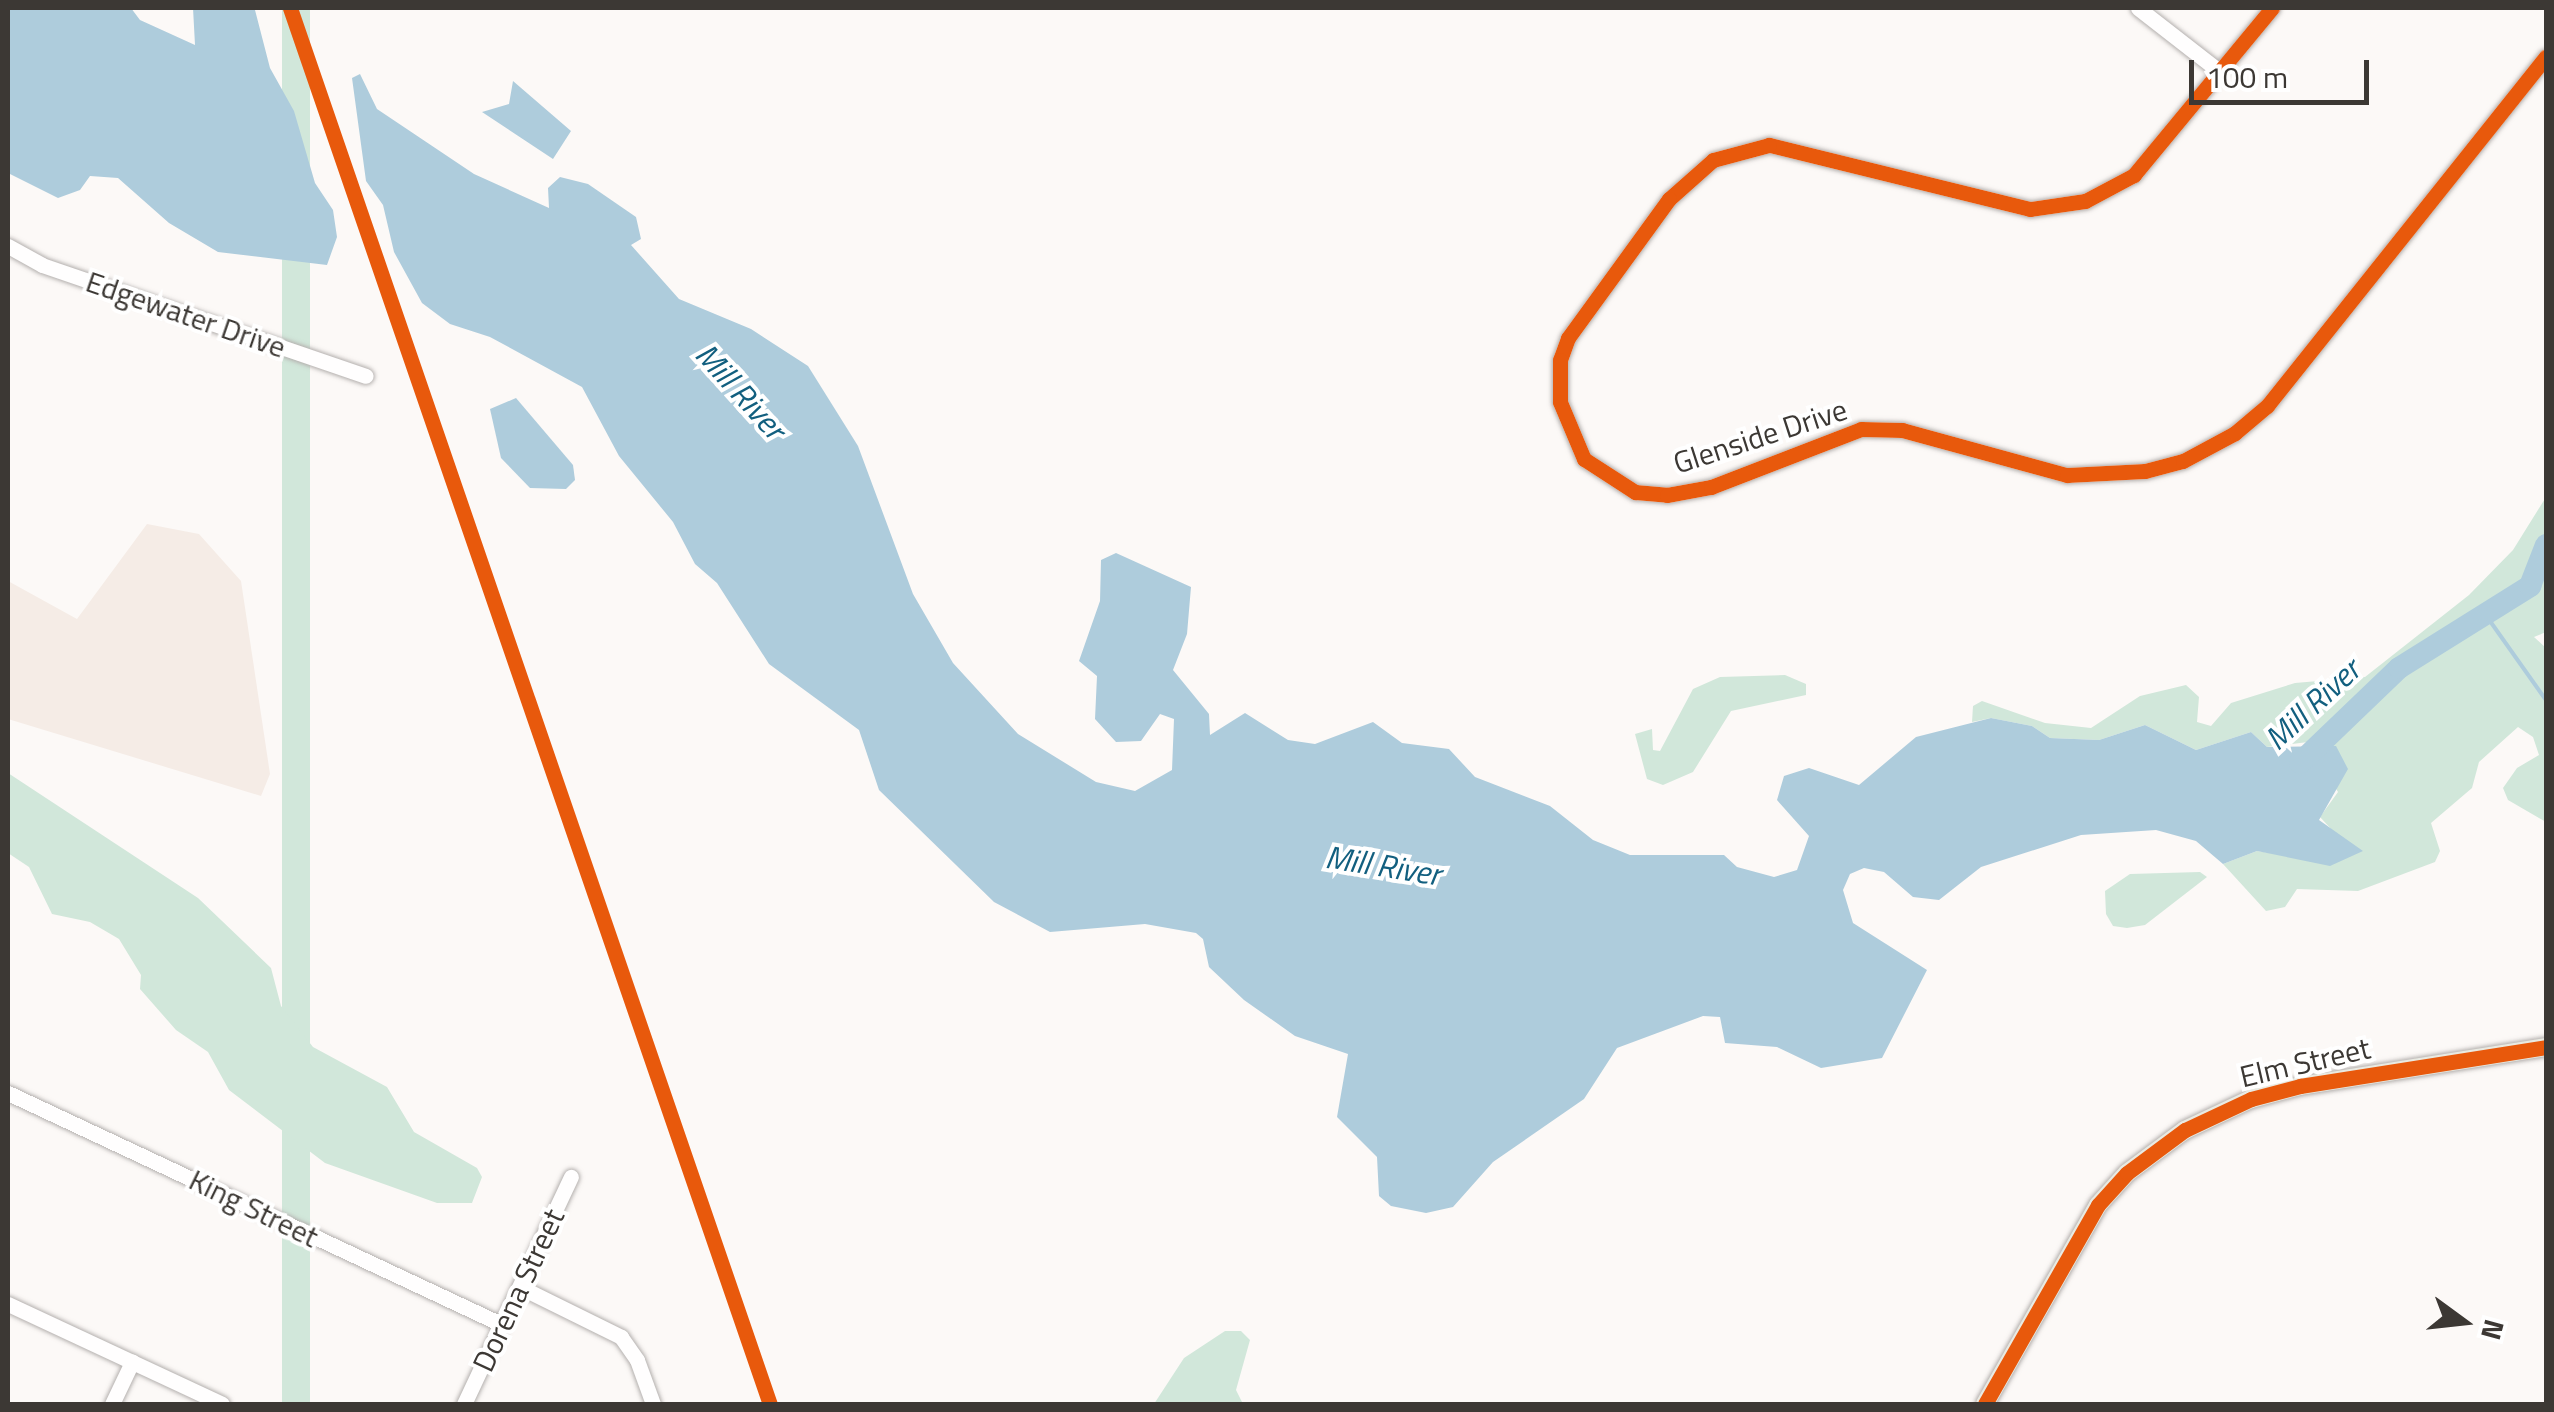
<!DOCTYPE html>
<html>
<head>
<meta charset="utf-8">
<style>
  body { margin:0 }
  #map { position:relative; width:2554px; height:1412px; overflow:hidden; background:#fcf9f7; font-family:"Titillium Web",sans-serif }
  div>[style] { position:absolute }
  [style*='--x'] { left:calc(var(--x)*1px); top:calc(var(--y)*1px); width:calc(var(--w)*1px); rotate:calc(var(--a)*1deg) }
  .built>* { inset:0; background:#f5ece6 }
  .green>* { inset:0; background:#d1e7da; transform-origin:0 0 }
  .water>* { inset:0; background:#aeccdc }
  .stream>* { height:4px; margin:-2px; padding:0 2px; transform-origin:2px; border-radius:2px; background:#aeccdc }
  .river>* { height:22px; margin:-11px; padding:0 11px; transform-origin:11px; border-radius:11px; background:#aeccdc }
  .roads { filter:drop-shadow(0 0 2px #b4b0ae) drop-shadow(0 0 2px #b4b0ae) }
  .minor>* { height:15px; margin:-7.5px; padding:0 7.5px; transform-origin:7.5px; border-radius:7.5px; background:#fffefe }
  .major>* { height:18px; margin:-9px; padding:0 9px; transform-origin:9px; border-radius:9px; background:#e9eae2 }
  .cycleway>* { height:15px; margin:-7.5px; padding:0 7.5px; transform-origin:7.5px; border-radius:7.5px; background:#e8590c }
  span { translate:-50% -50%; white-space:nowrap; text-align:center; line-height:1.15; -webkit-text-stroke:8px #fff; paint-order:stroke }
  .street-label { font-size:30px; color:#3c3834 }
  .water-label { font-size:32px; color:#125f7f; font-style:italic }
  .frame { position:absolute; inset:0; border:10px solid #3c3834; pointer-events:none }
  .north { position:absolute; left:2414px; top:1272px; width:100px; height:100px; -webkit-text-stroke:8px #fff; paint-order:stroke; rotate:105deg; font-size:28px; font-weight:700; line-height:40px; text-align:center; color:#3c3834 }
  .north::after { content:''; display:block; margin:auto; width:35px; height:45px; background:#3c3834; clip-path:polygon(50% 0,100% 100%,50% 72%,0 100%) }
  .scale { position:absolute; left:2189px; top:60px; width:180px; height:45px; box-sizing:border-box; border:5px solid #3c3834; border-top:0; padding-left:12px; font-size:30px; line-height:35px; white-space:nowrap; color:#3c3834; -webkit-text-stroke:8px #fff; paint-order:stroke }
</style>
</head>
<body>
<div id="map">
  <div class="built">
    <div style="clip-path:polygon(147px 524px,199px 534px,241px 581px,270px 774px,261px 796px,8px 719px,8px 581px,77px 619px)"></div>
  </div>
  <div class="green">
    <div style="left:282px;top:8px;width:28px;height:1474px"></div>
    <div style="clip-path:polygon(2546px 497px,2546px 632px,2534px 637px,2546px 648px,2546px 822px,2508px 800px,2503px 788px,2517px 768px,2539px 755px,2533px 737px,2518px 727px,2479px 762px,2472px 788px,2431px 823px,2440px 851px,2435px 862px,2358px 891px,2297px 889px,2285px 907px,2266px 911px,2223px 864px,2257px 851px,2290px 856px,2333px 831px,2320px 817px,2338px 792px,2308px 742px,2267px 747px,2251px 732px,2196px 750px,2145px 725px,2099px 740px,2050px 738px,2032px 726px,1991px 718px,1972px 722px,1973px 706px,1982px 701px,2045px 723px,2091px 728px,2140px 696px,2186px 685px,2199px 697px,2197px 722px,2211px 726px,2231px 703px,2295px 683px,2365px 677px,2469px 595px,2513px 550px)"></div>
    <div style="clip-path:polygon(1785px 675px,1806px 684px,1806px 695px,1731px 711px,1693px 772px,1663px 785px,1647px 779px,1635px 734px,1652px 729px,1653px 750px,1660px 751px,1693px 689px,1720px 677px)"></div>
    <div style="clip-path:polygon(8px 773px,198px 898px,271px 968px,281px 1006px,313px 1047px,387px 1087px,414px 1132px,477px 1168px,482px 1177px,472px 1203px,437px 1203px,325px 1163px,229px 1090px,208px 1052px,176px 1030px,140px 989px,141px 975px,119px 939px,90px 922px,52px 914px,29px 867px,8px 853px)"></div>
    <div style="clip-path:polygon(2130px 874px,2200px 872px,2207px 877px,2145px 925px,2127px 928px,2113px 926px,2106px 914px,2105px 891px)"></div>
    <div style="clip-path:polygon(1225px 1331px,1241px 1331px,1250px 1340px,1236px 1390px,1243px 1404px,1154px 1404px,1184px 1358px)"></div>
  </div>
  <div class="water">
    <div style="clip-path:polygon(8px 8px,131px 8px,140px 20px,195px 45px,193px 8px,255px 10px,270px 68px,294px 111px,315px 183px,333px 210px,337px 237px,327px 265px,218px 252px,169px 223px,118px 178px,90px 176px,80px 190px,58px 198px,8px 173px)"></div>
    <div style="clip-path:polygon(360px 74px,377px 109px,474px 174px,549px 208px,548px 188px,560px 177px,588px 184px,636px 217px,641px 239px,631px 245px,679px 299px,751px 329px,808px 366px,858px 446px,913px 594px,953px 663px,1018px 734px,1096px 782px,1135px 791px,1172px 770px,1174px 719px,1160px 714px,1141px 741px,1116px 742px,1095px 719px,1097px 676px,1079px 661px,1100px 601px,1101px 560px,1116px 553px,1191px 587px,1187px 634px,1173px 670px,1209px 714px,1210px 735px,1245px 713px,1288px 740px,1315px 744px,1373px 722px,1402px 743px,1449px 749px,1475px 777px,1550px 806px,1593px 840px,1630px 855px,1724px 855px,1737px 867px,1774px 877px,1797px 870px,1809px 836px,1777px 800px,1784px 776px,1809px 768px,1859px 785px,1916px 737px,1991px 718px,2032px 726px,2050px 738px,2099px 740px,2145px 725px,2196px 750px,2251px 732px,2267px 747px,2336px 746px,2348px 769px,2319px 820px,2363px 851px,2330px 866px,2257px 851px,2223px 864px,2196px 841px,2156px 830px,2081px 835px,1981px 867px,1939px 900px,1913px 897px,1884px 872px,1864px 868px,1850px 874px,1843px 890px,1853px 923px,1927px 970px,1882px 1058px,1821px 1068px,1777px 1047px,1725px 1043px,1720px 1017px,1703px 1016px,1617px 1048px,1584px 1099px,1493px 1162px,1453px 1207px,1426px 1213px,1391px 1206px,1379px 1196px,1377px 1157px,1337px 1117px,1348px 1054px,1295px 1036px,1244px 1000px,1209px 967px,1203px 939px,1196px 933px,1145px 924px,1050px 932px,994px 902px,879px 790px,859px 730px,769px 664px,717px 583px,695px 564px,673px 522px,619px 456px,582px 387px,490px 337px,450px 324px,422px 303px,394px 252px,383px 205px,366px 181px,352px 78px)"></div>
    <div style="clip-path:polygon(513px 81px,571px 131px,553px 159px,482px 112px,509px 104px)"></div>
    <div style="clip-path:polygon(516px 398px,573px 465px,575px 480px,566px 489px,530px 488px,501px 458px,490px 409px)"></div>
  </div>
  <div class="stream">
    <div style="--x:2485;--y:614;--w:105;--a:54.7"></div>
  </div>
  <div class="river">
    <div style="--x:2300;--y:763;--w:137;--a:-43.8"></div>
    <div style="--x:2399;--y:668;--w:155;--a:-32"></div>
    <div style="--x:2530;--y:586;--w:44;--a:-68.7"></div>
  </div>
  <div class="roads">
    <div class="minor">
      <div style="--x:2138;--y:8;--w:103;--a:37.9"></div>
      <div style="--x:2272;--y:8;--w:217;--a:129.6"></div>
      <div style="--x:2134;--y:175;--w:55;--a:152"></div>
      <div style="--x:2085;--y:201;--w:56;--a:171.7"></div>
      <div style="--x:2030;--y:209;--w:269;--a:-166.2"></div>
      <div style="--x:1769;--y:145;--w:58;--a:165"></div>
      <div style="--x:1713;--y:160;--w:59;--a:138.4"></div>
      <div style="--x:1669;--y:199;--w:172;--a:126"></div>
      <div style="--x:1568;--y:338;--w:23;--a:110"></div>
      <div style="--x:1560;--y:360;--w:42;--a:90"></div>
      <div style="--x:1560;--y:402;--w:62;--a:67.2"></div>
      <div style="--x:1584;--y:459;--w:61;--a:32.9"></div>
      <div style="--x:1635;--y:492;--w:32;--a:5"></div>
      <div style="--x:1667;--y:495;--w:45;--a:-10.3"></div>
      <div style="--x:1711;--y:487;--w:161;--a:-21.1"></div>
      <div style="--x:1861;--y:429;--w:41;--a:1.4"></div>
      <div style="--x:1902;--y:430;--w:171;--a:15.3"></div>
      <div style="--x:2067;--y:475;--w:78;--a:-2.9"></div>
      <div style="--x:2145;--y:471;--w:39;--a:-15"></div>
      <div style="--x:2183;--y:461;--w:59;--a:-28.3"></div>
      <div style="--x:2235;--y:433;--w:42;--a:-40.2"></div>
      <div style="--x:2267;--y:406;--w:447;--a:-51.4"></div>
      <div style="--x:8;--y:246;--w:39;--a:29"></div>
      <div style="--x:42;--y:265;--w:342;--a:18.9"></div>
      <div style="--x:8;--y:1093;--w:544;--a:25.11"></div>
      <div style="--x:520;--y:1287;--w:113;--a:26.3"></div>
      <div style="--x:621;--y:1337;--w:28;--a:55"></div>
      <div style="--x:637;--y:1360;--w:47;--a:70"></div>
      <div style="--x:8;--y:1304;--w:236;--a:25"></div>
      <div style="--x:112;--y:1404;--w:47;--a:-64.5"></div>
      <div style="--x:464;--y:1404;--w:251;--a:-64.8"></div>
    </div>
    <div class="major">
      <div style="--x:1985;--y:1404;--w:229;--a:-60.4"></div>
      <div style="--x:2098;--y:1205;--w:43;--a:-47.8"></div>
      <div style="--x:2127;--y:1173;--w:72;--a:-36.6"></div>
      <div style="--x:2185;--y:1130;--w:73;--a:-25.2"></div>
      <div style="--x:2251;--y:1099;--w:51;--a:-14.9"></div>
      <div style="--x:2300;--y:1086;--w:249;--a:-9"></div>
    </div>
  </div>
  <div class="cycleway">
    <div style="--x:290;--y:8;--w:1476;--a:71.03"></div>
    <div style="--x:2272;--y:8;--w:217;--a:129.6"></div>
    <div style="--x:2134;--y:175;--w:55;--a:152"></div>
    <div style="--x:2085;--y:201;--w:56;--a:171.7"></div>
    <div style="--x:2030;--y:209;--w:269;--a:-166.2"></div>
    <div style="--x:1769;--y:145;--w:58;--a:165"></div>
    <div style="--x:1713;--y:160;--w:59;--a:138.4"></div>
    <div style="--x:1669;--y:199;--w:172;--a:126"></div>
    <div style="--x:1568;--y:338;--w:23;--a:110"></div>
    <div style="--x:1560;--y:360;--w:42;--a:90"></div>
    <div style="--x:1560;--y:402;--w:62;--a:67.2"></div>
    <div style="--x:1584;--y:459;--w:61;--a:32.9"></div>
    <div style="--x:1635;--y:492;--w:32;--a:5"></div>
    <div style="--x:1667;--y:495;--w:45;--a:-10.3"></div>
    <div style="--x:1711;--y:487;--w:161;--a:-21.1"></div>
    <div style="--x:1861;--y:429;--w:41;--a:1.4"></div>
    <div style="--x:1902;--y:430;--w:171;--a:15.3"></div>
    <div style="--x:2067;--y:475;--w:78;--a:-2.9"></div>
    <div style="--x:2145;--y:471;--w:39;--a:-15"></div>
    <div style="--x:2183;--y:461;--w:59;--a:-28.3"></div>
    <div style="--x:2235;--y:433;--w:42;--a:-40.2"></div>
    <div style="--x:2267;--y:406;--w:447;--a:-51.4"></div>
    <div style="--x:1985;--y:1404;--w:229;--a:-60.4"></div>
    <div style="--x:2098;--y:1205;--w:43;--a:-47.8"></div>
    <div style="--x:2127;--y:1173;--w:72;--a:-36.6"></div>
    <div style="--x:2185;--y:1130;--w:73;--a:-25.2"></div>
    <div style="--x:2251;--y:1099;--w:51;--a:-14.9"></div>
    <div style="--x:2300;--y:1086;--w:249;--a:-9"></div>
  </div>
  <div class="street-label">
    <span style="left:186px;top:314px;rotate:19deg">Edgewater Drive</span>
    <span style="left:1760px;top:436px;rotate:-18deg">Glenside Drive</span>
    <span style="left:2305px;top:1062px;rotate:-13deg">Elm Street</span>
    <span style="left:254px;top:1208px;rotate:26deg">King Street</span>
    <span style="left:518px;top:1290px;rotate:-65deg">Dorena Street</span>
  </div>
  <div class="water-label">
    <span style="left:741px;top:391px;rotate:48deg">Mill River</span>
    <span style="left:2312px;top:704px;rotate:-43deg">Mill River</span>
    <span style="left:1383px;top:865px;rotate:9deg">Mill River</span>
  </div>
  <div class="frame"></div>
  <div class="north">N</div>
  <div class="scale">100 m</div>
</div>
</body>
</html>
